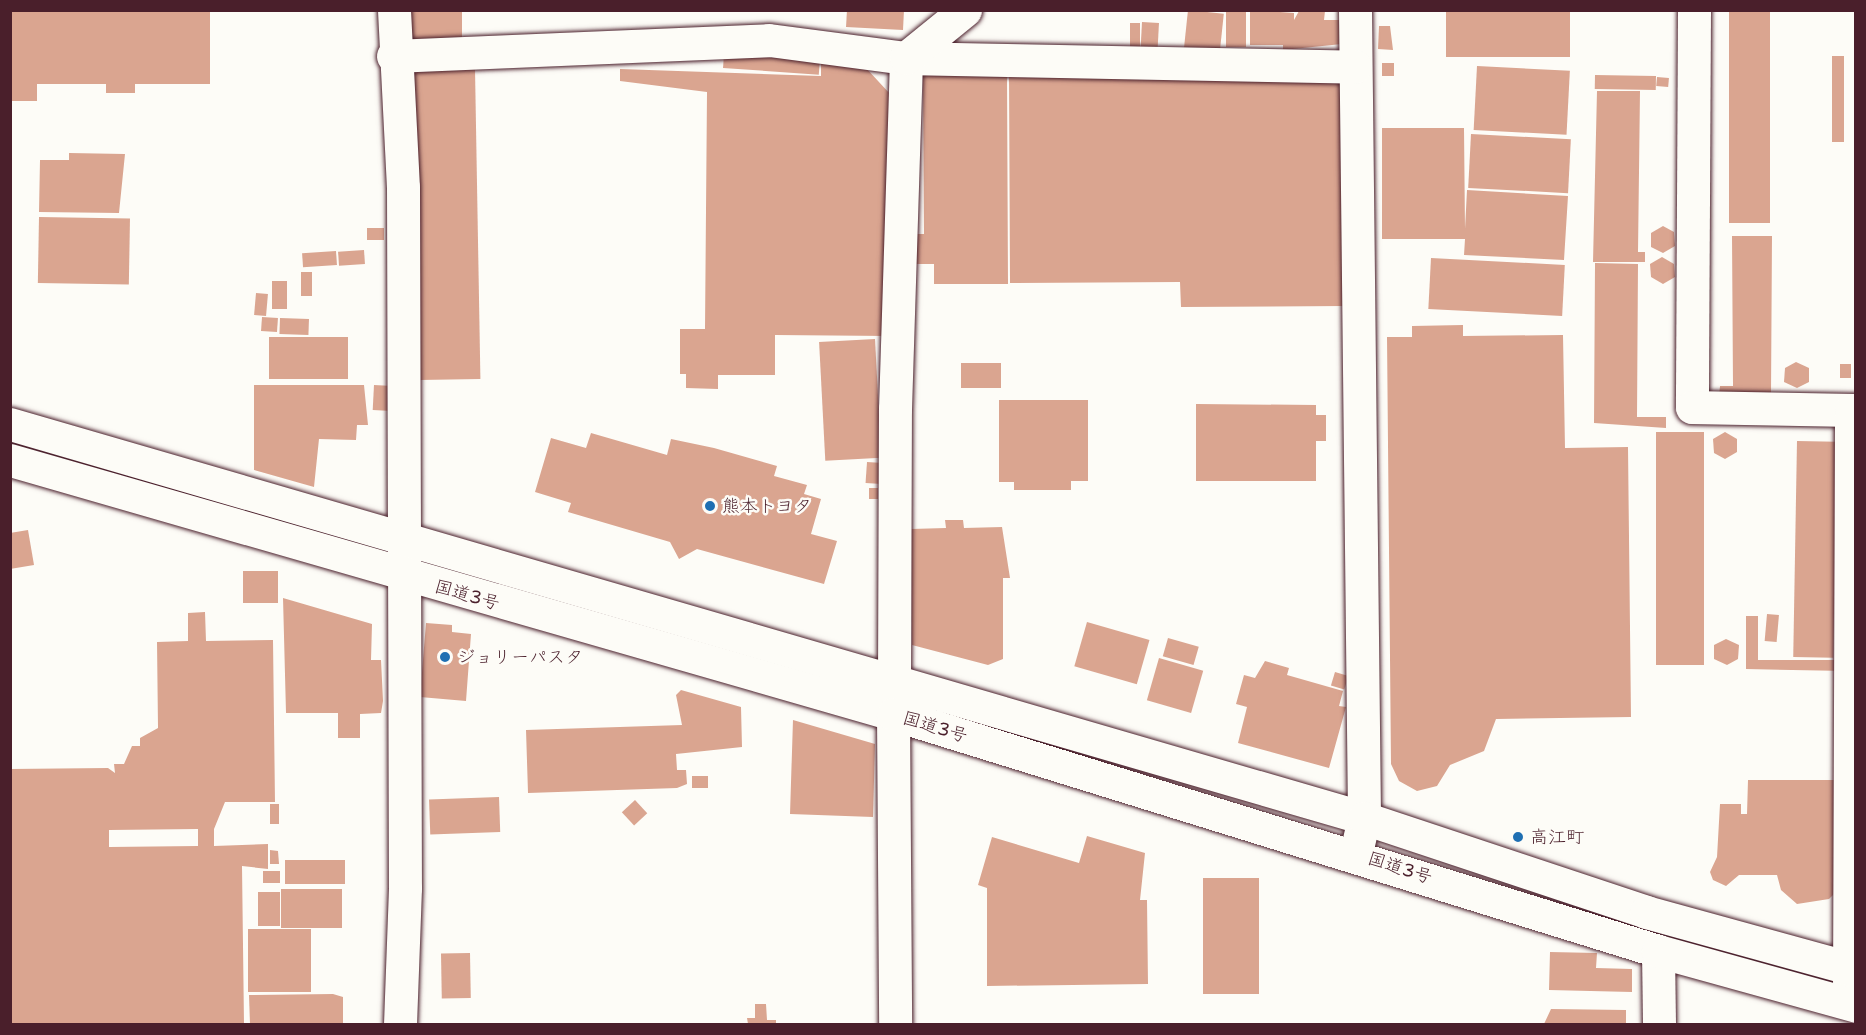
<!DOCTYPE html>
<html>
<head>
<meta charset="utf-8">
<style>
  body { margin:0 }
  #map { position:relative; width:1866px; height:1035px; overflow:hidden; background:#fdfcf7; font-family:"Shantell Sans","Klee One",sans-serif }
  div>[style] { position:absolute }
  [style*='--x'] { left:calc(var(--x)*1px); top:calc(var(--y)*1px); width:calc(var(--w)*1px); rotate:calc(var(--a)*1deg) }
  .building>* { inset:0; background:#daa590; transform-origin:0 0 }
  .roads { filter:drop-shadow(0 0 2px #4a1f2b) drop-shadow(0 0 2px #4a1f2b) }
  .minor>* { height:33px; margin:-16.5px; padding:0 16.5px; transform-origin:16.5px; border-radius:16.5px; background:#fdfcf7 }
  .highway>* { height:33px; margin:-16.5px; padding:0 16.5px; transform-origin:16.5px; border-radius:16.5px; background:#fdfcf7 }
  .dots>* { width:16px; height:16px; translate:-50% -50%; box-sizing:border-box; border:3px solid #fdfcf7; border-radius:50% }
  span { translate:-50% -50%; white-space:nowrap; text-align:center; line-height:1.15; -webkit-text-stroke:5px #fdfcf7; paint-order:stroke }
  .poi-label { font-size:18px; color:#4a1f2b }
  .left { translate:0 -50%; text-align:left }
  .street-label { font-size:18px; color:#4a1f2b }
  .frame { position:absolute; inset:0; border:12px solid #4a1f2b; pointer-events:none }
</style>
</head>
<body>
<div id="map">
  <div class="building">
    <div style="clip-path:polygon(10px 10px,210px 10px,210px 84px,135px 84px,135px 93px,106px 93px,106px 84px,37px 84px,37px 101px,10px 101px)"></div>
    <div style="left:409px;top:10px;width:53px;height:35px"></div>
    <div style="clip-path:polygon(847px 10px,904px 10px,903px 30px,846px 27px)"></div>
    <div style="left:1188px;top:10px;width:36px;height:38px;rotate:6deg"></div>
    <div style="left:1226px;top:10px;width:20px;height:37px"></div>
    <div style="clip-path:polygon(1250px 10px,1294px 13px,1294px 20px,1299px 11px,1325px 11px,1324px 20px,1342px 20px,1342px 44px,1283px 50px,1283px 45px,1250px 45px)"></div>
    <div style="left:1446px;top:10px;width:124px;height:47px"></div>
    <div style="left:1729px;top:10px;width:41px;height:213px"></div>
    <div style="left:1142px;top:22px;width:17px;height:26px;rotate:3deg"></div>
    <div style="left:1130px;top:23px;width:10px;height:25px"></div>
    <div style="clip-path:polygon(1379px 26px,1390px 26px,1393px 50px,1378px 49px)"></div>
    <div style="left:724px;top:54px;width:96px;height:14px;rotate:4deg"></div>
    <div style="left:1832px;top:56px;width:12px;height:86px"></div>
    <div style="clip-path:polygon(821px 61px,866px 68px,891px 95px,889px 336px,775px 335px,775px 375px,718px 375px,718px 389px,686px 388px,686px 374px,680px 374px,680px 329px,705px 329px,707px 92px,620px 81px,620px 69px,821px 76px)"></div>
    <div style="left:1382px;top:63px;width:12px;height:13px"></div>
    <div style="left:1477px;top:66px;width:93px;height:64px;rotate:3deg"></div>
    <div style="left:475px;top:69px;width:310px;height:61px;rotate:89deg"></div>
    <div style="clip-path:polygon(1343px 73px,1345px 306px,1181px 307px,1180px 282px,1010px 283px,1009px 74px)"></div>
    <div style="clip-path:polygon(1007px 74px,1008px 284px,934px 284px,934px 264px,913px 264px,913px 234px,924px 234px,923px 75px)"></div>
    <div style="left:1595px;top:75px;width:61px;height:14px;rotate:1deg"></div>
    <div style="left:1657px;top:77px;width:12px;height:9px;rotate:5deg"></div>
    <div style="clip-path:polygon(1597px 91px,1640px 91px,1638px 252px,1645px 252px,1645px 262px,1593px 262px)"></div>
    <div style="clip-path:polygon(1382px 128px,1464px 128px,1465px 229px,1467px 190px,1568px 196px,1564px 260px,1464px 255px,1465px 239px,1382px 239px)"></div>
    <div style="left:1471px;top:134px;width:100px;height:54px;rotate:3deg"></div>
    <div style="clip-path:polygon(69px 153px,125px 154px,119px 213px,39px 212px,40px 160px,69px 160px)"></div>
    <div style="left:39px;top:217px;width:91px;height:66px;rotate:1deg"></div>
    <div style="clip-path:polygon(1663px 226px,1674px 232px,1675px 246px,1663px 253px,1651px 247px,1651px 233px)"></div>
    <div style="left:384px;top:228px;width:12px;height:17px;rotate:90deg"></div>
    <div style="clip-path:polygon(1732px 236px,1772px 236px,1771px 395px,1719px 396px,1720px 386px,1733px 386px)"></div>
    <div style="left:364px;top:250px;width:14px;height:26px;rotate:86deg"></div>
    <div style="left:336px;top:251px;width:14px;height:34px;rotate:86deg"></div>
    <div style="clip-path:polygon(1662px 257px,1674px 264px,1675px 277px,1663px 284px,1651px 277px,1650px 264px)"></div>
    <div style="left:1431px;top:258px;width:134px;height:51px;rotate:3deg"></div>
    <div style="clip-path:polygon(1595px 263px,1638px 264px,1637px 417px,1666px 417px,1666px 428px,1594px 423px)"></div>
    <div style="left:301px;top:272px;width:11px;height:24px"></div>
    <div style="left:272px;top:281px;width:15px;height:28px"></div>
    <div style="left:256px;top:293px;width:12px;height:22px;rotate:5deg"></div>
    <div style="left:262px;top:317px;width:16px;height:14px;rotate:4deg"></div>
    <div style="left:280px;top:318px;width:29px;height:16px;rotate:2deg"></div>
    <div style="clip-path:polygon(1463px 325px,1463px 336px,1563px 335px,1565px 448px,1628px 447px,1631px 717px,1496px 719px,1484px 751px,1450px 765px,1437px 786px,1417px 791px,1399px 781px,1391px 764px,1387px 337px,1412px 337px,1412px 326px)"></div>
    <div style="left:269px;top:337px;width:79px;height:42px"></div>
    <div style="left:875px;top:339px;width:119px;height:56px;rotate:87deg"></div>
    <div style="clip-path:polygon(1796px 362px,1809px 368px,1809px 382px,1797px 388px,1784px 382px,1785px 368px)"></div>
    <div style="left:961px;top:363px;width:40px;height:25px"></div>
    <div style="left:1840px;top:364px;width:11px;height:14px"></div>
    <div style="clip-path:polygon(254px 385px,364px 385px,368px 425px,357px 425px,356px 440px,319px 439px,314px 487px,254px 470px)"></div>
    <div style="left:374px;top:385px;width:19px;height:25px;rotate:3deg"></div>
    <div style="clip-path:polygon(999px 400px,1088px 400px,1088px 481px,1071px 481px,1071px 490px,1014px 490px,1014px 482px,999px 482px)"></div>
    <div style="clip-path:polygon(1196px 404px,1316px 405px,1316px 415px,1326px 415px,1326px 441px,1316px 441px,1316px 481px,1196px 481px)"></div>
    <div style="left:1656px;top:432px;width:48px;height:233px"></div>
    <div style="clip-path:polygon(1725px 432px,1737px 439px,1737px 452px,1725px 459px,1714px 453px,1713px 439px)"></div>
    <div style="clip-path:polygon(591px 433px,667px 455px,671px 439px,714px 448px,777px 466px,774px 476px,807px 485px,804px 494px,821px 499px,811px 534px,837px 541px,824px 584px,697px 549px,679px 559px,670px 542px,568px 512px,571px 503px,535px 492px,551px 438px,586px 448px)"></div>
    <div style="left:1797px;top:441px;width:40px;height:216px;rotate:1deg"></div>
    <div style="left:867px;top:462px;width:16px;height:21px;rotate:4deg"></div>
    <div style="left:869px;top:488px;width:9px;height:11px"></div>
    <div style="clip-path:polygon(945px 520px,963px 520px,964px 528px,1002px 527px,1010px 578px,1003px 578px,1003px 659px,988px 665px,912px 645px,911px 529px,946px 528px)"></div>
    <div style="clip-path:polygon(28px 530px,34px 565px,10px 569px,10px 533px)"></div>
    <div style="left:278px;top:571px;width:32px;height:35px;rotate:90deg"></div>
    <div style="clip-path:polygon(283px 598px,372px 624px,371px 660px,381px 660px,383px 701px,381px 713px,360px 714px,360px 738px,338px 738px,338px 713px,286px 713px)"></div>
    <div style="clip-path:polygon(evenodd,205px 612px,206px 641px,273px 640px,275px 802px,225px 802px,214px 829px,214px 846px,268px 844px,268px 869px,242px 866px,244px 1024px,10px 1024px,10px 769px,108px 768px,115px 773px,114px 764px,124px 764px,132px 746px,140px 746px,140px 738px,158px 728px,157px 642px,188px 641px,188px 613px,205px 612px,198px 829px,198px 846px,109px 847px,109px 830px,198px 829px)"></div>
    <div style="left:1767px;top:614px;width:12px;height:27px;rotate:5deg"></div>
    <div style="clip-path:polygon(1746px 616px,1758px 616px,1758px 660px,1847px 660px,1847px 671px,1746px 669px)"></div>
    <div style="left:1087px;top:622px;width:65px;height:46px;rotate:16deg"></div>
    <div style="clip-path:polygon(426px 623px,452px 625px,452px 632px,471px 634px,466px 701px,420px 697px)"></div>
    <div style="left:1168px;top:638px;width:32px;height:19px;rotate:16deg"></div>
    <div style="clip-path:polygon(1726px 639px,1739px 645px,1738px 659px,1727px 665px,1714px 659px,1714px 645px)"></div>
    <div style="left:1159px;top:658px;width:46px;height:44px;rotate:16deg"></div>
    <div style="clip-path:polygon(1265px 661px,1289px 668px,1287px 675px,1343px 691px,1339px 706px,1346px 707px,1329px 768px,1238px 743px,1247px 707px,1236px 704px,1244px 675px,1255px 678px)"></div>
    <div style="left:1335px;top:672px;width:14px;height:14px;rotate:17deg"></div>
    <div style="clip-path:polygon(681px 690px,741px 707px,742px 747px,676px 754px,677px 770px,686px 770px,687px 784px,677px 788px,528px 793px,526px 730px,682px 725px,676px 695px)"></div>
    <div style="clip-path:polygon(793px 720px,875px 744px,873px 817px,790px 814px)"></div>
    <div style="left:708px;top:776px;width:12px;height:16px;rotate:90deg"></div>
    <div style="clip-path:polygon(1748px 780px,1841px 780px,1837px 891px,1829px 899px,1797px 904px,1781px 890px,1777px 875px,1739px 875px,1726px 886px,1713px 880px,1710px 872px,1717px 857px,1720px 804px,1741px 804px,1741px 814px,1747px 814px)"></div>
    <div style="left:499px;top:797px;width:35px;height:70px;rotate:88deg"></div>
    <div style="left:635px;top:800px;width:18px;height:18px;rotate:47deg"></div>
    <div style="left:270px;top:804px;width:9px;height:20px"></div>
    <div style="clip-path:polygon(1087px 836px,1145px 853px,1140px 900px,1147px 900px,1148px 984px,987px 986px,987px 888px,978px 885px,992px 837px,1079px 863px)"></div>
    <div style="clip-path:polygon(270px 850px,278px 851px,279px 864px,270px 864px)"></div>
    <div style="left:285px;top:860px;width:60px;height:24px"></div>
    <div style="left:263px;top:871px;width:17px;height:12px"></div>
    <div style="left:1203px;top:878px;width:56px;height:116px"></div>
    <div style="left:281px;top:889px;width:61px;height:39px"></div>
    <div style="left:258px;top:892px;width:22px;height:34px"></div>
    <div style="left:248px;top:929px;width:63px;height:63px"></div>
    <div style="clip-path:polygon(1550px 952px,1597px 953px,1596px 968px,1632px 969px,1632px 992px,1549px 990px)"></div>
    <div style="left:470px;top:953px;width:45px;height:29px;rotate:89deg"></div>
    <div style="clip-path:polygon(333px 994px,343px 997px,343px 1024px,250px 1024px,249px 995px)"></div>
    <div style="clip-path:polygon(755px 1004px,766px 1004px,767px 1020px,776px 1020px,776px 1024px,748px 1024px,747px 1018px,755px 1018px)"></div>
    <div style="clip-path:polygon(1551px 1009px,1626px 1010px,1626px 1024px,1544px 1024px)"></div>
  </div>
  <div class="roads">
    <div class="minor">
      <div style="--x:394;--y:10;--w:177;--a:87.1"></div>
      <div style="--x:403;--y:187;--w:701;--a:89.84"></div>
      <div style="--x:405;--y:888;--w:136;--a:92.1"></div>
      <div style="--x:1355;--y:10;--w:808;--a:89.36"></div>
      <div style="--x:1364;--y:818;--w:37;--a:103"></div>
      <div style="--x:1694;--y:10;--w:397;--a:90.3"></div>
      <div style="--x:1692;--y:407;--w:159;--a:1.1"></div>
      <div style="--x:393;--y:56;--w:376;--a:-2.4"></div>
      <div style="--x:769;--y:40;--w:138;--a:7.5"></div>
      <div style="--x:906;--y:58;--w:449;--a:1.1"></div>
      <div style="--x:894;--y:683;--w:274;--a:-89.8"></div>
      <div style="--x:895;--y:409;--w:351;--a:-88.2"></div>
      <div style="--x:906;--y:58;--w:76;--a:-39.1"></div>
      <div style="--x:893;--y:714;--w:310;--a:89.6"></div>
      <div style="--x:1658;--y:951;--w:73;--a:89.2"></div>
      <div style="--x:1849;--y:994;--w:584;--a:-89.8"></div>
      <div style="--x:1851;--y:410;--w:5;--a:0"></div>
    </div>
    <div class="highway">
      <div style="--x:10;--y:424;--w:1410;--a:16.22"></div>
      <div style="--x:1364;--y:818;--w:297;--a:18.4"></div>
      <div style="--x:1646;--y:912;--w:218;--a:15.4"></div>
      <div style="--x:10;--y:460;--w:919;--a:16.05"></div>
      <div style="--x:893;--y:714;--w:801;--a:17.21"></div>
      <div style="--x:1658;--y:951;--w:205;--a:15.5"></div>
    </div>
  </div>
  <div class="dots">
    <div style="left:710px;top:506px;background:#1f6fb2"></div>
    <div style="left:445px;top:657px;background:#1f6fb2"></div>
    <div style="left:1518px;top:837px;background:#1f6fb2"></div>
  </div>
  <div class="poi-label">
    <span class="left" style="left:722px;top:506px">熊本トヨタ</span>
    <span class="left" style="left:457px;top:657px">ジョリーパスタ</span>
    <span class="left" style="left:1530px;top:837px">高江町</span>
  </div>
  <div class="street-label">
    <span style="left:467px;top:595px;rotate:16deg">国道3号</span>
    <span style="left:935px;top:727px;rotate:17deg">国道3号</span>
    <span style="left:1400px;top:868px;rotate:18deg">国道3号</span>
  </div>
  <div class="frame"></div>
</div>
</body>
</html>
